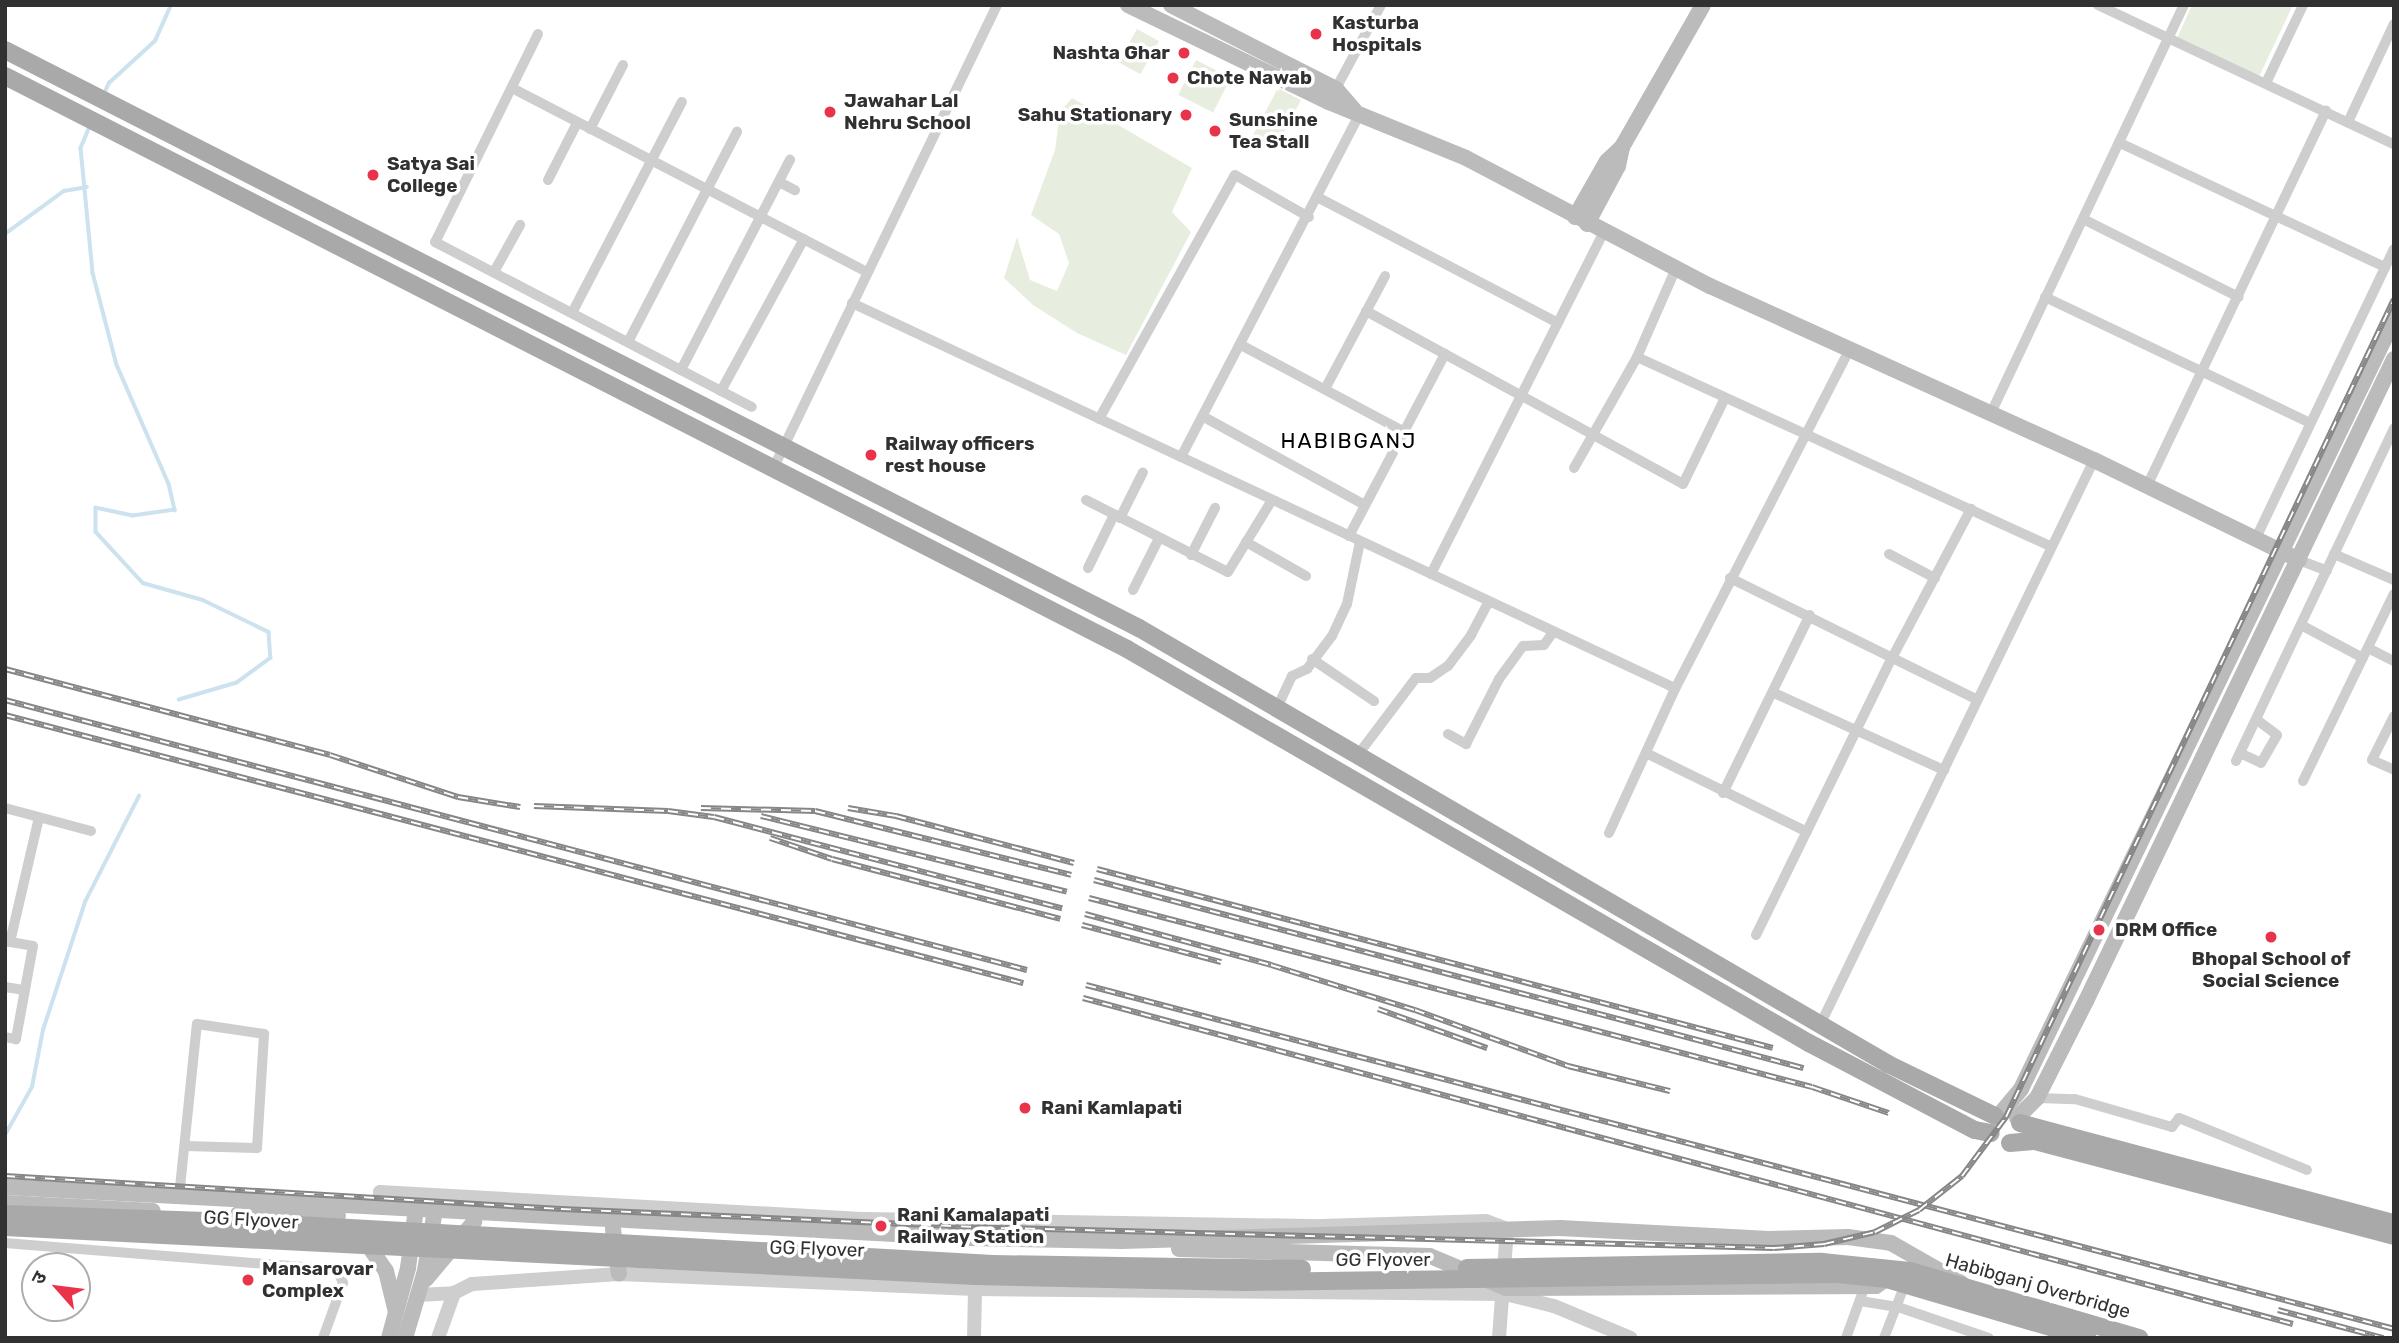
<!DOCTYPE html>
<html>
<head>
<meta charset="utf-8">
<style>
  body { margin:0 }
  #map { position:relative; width:2399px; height:1343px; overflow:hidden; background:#fff; font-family:Rubik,"Noto Sans Devanagari",sans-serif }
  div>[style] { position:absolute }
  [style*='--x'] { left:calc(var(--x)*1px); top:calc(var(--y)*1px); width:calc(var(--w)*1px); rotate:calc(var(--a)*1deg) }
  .green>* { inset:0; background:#e8eedf; transform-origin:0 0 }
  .stream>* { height:3.5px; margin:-1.75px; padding:0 1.75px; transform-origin:1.75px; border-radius:1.75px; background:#cce2ee }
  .minor>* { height:10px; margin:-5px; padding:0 5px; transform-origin:5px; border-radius:5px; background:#cecece }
  .tertiary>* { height:14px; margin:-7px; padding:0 7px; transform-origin:7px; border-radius:7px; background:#cecece }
  .secondary>* { height:16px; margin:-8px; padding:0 8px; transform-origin:8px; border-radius:8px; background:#bbb }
  .primary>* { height:18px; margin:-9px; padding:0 9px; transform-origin:9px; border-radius:9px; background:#a9a9a9 }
  .rail>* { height:6px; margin-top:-3px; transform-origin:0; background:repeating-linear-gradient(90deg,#fff 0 10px,#868686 0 20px); box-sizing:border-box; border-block:2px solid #868686 }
  .primary-bridge>* { height:18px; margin:-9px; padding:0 9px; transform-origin:9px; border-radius:9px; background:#a9a9a9 }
  .dots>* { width:19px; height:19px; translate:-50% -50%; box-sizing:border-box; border:4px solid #fff; border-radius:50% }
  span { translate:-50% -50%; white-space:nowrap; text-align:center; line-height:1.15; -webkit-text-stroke:7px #fff; paint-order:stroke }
  .poi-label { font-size:19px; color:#313131; font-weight:700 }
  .left { translate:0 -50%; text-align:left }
  .right { translate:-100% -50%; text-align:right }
  .street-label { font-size:19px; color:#313131 }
  .neighbourhood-label { font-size:21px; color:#000; letter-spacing:2px }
  .frame { position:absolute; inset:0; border:7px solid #313131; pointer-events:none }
  .north { position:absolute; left:21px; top:1252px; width:70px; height:70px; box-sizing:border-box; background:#fff; border:2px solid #adadad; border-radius:50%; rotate:298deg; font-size:19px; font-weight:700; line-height:28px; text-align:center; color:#313131 }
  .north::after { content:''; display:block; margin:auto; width:24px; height:32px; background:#e9334a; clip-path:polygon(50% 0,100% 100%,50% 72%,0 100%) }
</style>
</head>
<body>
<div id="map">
  <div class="green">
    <div style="clip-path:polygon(2192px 5px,2293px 5px,2257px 81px,2175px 43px)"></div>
    <div style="left:1137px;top:29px;width:25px;height:38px;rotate:29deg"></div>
    <div style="left:1196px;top:60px;width:39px;height:39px;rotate:27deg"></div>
    <div style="left:1278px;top:88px;width:26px;height:54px;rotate:28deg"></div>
    <div style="clip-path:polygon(1072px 98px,1192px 168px,1172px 212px,1191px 232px,1126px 355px,1077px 333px,1033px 305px,1004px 278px,1017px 237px,1030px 280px,1057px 291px,1069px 263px,1059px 234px,1031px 215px,1055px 150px,1060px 112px)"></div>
  </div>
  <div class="stream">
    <div style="--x:104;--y:94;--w:12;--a:-66"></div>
    <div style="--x:109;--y:83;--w:62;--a:-42.4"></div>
    <div style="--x:155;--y:41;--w:39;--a:-66"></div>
    <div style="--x:90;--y:127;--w:23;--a:113"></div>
    <div style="--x:81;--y:148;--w:126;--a:84.5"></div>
    <div style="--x:93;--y:273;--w:95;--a:75.4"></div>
    <div style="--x:117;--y:365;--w:130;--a:66.4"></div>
    <div style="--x:169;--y:484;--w:27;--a:77"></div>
    <div style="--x:175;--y:510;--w:42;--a:171.9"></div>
    <div style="--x:133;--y:516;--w:38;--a:-168"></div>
    <div style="--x:96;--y:508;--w:24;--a:90"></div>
    <div style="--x:96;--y:532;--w:69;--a:47.3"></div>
    <div style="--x:143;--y:583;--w:62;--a:15.8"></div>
    <div style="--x:203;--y:600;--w:73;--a:25.9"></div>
    <div style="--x:269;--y:632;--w:26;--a:86"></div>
    <div style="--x:271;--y:658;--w:42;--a:143.7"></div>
    <div style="--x:237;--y:683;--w:60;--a:163.7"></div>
    <div style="--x:5;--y:234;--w:73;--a:-36.1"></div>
    <div style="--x:64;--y:191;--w:23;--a:-10"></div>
    <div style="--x:5;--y:1135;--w:55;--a:-60.6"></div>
    <div style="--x:32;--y:1087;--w:58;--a:-79.1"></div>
    <div style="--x:43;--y:1030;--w:135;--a:-71.8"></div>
    <div style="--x:85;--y:902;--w:119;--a:-63"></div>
  </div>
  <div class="minor">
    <div style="--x:2098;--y:5;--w:327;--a:25.2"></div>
    <div style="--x:538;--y:34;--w:232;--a:116.3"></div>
    <div style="--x:435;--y:242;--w:357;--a:27.5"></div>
    <div style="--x:2266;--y:83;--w:86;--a:-64.6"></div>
    <div style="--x:512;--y:88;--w:400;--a:27.4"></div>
    <div style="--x:1333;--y:94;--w:101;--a:-61.7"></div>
    <div style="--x:2348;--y:122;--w:108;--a:-64.9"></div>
    <div style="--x:590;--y:129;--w:72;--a:-62.7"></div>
    <div style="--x:2120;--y:143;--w:293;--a:25.1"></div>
    <div style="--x:548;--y:180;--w:64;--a:-63"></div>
    <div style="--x:779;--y:182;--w:18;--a:27"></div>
    <div style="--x:1319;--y:198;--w:267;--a:27.6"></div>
    <div style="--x:2083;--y:219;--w:174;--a:26.6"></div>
    <div style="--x:494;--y:272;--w:54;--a:-61"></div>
    <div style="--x:2045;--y:297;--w:293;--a:25.4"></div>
    <div style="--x:852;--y:303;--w:909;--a:25.07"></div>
    <div style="--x:1366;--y:311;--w:361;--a:28.6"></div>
    <div style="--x:1683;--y:484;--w:96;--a:-64"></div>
    <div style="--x:572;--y:313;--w:238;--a:-62.5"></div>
    <div style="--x:628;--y:342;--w:237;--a:-62.6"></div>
    <div style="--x:1241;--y:345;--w:183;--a:28"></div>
    <div style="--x:1637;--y:357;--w:456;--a:24.6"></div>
    <div style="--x:681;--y:370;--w:237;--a:-62.6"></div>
    <div style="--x:1325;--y:389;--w:128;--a:-62"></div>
    <div style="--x:721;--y:391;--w:173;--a:-61.4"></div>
    <div style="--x:1991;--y:413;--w:451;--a:-64.7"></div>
    <div style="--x:1204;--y:417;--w:181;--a:28.7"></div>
    <div style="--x:1099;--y:419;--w:279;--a:-60.9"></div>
    <div style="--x:1235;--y:175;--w:85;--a:29.6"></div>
    <div style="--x:1181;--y:457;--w:388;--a:-62.5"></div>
    <div style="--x:1574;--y:468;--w:128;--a:-60.4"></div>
    <div style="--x:1637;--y:357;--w:97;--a:-66.3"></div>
    <div style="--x:773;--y:469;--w:515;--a:-64.23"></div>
    <div style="--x:2147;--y:486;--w:416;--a:-64.5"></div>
    <div style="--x:1086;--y:500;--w:159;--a:26.9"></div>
    <div style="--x:1228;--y:572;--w:84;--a:-58.6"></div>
    <div style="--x:1120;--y:518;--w:51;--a:-63.4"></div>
    <div style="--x:1349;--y:536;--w:206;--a:-62.2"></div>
    <div style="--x:2256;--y:538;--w:320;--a:-64.5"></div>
    <div style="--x:1246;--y:542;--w:69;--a:29.5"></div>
    <div style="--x:1889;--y:554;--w:52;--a:27.6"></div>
    <div style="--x:2334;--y:554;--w:65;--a:23.4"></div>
    <div style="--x:1191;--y:555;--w:53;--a:-62.9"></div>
    <div style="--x:2299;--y:560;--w:30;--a:21"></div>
    <div style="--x:1088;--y:568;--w:59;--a:-63.9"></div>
    <div style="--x:1431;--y:574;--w:384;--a:-63.2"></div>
    <div style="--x:1730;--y:578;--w:274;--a:26.2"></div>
    <div style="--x:1133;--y:590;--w:58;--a:-63.4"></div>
    <div style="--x:2301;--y:625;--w:70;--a:28"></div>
    <div style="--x:2368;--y:648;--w:29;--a:27"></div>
    <div style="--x:1312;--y:659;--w:75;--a:34.1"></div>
    <div style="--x:1774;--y:693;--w:187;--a:24.4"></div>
    <div style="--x:1277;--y:708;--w:35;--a:-65"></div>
    <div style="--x:1292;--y:676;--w:17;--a:-25"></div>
    <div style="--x:1307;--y:669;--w:41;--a:-52.9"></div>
    <div style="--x:1332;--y:636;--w:35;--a:-65"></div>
    <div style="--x:1347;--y:604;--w:63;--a:-78.2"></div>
    <div style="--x:2394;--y:716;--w:49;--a:116.6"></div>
    <div style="--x:2372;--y:760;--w:24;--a:24"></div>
    <div style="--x:1448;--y:734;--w:21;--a:29"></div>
    <div style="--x:1466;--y:744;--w:73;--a:-63.1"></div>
    <div style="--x:1499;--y:679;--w:41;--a:-54"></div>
    <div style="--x:1523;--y:646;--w:21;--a:-3"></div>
    <div style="--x:1544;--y:645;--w:16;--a:-55"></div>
    <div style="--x:1646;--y:753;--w:179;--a:26.1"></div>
    <div style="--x:2240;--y:753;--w:23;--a:25"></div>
    <div style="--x:2261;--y:763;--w:32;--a:-60"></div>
    <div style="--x:2277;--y:735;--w:26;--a:-143"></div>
    <div style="--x:1357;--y:756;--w:98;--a:-52.9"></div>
    <div style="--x:1416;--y:678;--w:14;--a:0"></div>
    <div style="--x:1430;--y:678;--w:22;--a:-34"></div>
    <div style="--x:1448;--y:666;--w:39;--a:-53"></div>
    <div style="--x:1471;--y:635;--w:38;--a:-62"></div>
    <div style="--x:2236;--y:761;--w:368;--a:-64.6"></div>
    <div style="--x:2303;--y:781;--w:208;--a:-64.1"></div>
    <div style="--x:1723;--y:793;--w:198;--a:-64"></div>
    <div style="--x:5;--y:808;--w:89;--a:15"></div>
    <div style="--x:1609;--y:833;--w:158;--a:-65.4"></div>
    <div style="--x:1675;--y:689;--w:382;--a:-62.8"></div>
    <div style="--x:1756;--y:935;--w:309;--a:-63.9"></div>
    <div style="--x:1892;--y:658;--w:169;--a:-62.1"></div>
    <div style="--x:5;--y:941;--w:28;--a:10"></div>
    <div style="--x:33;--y:946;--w:95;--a:100.4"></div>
    <div style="--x:16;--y:1039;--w:11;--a:-170"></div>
    <div style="--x:10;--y:942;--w:128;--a:-76.9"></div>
    <div style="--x:5;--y:987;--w:20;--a:9"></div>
    <div style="--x:1821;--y:1023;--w:626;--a:-64.13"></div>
    <div style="--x:2037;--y:1098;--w:38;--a:2"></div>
    <div style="--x:2075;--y:1099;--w:101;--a:16.1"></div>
    <div style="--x:2172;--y:1127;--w:11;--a:-52"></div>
    <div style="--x:2179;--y:1118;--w:138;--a:22.1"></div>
    <div style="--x:179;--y:1197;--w:174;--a:-84.1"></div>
    <div style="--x:197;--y:1024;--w:68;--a:8.5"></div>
    <div style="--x:264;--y:1034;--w:114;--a:93.5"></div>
    <div style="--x:257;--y:1148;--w:72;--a:-178.4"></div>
    <div style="--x:5;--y:1243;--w:333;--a:4.6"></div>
    <div style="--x:337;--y:1270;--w:14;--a:65"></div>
    <div style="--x:343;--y:1283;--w:59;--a:110"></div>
    <div style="--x:1860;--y:1301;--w:38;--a:9"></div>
    <div style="--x:1898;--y:1307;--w:96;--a:18.8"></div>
    <div style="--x:1846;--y:1338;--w:47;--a:-70"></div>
    <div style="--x:1884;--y:1338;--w:58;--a:-68.7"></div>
  </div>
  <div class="tertiary">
    <div style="--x:378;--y:1207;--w:15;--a:-82"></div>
    <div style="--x:380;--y:1192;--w:486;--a:3.2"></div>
    <div style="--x:865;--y:1219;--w:456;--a:0.9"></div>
    <div style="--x:1321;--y:1226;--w:165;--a:-1.7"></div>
    <div style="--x:1486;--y:1221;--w:22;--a:21"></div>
    <div style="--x:1507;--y:1229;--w:109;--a:94.2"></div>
    <div style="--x:418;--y:1295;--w:36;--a:-3"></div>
    <div style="--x:438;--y:1338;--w:48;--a:-70.4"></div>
    <div style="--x:454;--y:1293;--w:20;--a:-27"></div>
    <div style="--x:472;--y:1284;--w:147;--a:-3.9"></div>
    <div style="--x:619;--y:1274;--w:356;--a:2.4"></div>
    <div style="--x:975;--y:1289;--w:530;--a:0.54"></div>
    <div style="--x:1505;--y:1294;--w:50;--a:13.8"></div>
    <div style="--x:1554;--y:1306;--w:83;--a:22.6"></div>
    <div style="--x:974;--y:1338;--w:49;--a:-88.8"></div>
  </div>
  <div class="secondary">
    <div style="--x:1128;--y:5;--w:223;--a:25.8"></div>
    <div style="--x:1329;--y:102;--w:148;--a:22.2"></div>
    <div style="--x:1466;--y:158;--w:276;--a:27.7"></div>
    <div style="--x:1710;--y:286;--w:422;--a:24.4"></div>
    <div style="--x:2094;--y:460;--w:228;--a:26"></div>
    <div style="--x:1171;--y:5;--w:185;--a:27"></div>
    <div style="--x:1336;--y:89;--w:28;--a:49"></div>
    <div style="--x:1575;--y:217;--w:64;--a:-60.3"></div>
    <div style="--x:1607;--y:161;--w:21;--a:-43"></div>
    <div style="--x:1622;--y:147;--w:163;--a:-60.3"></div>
    <div style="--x:1587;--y:224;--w:66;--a:-61.9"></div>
    <div style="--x:1618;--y:166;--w:19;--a:-78"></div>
    <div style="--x:2001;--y:1113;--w:31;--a:-50"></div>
    <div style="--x:2021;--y:1089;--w:856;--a:-64.15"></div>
    <div style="--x:2017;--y:1118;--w:28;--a:-45"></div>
    <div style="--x:2037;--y:1098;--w:109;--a:-63.2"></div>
    <div style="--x:2086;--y:1001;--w:712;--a:-64.37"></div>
    <div style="--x:5;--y:1187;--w:966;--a:3.03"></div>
    <div style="--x:970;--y:1238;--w:152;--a:1.1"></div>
    <div style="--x:1122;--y:1241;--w:438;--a:-1.7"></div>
    <div style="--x:1560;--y:1228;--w:209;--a:3"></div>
    <div style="--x:1769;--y:1239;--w:79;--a:-1.5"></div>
    <div style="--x:1848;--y:1237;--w:43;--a:7.9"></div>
    <div style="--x:1891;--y:1243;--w:81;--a:29.7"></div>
    <div style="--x:5;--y:1203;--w:148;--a:3.1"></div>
    <div style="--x:238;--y:1214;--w:100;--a:1.1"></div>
    <div style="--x:613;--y:1229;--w:45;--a:82.4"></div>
    <div style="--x:363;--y:1238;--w:40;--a:55.1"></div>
    <div style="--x:386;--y:1271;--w:42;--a:76.3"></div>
    <div style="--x:1179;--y:1249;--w:251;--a:1.6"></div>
    <div style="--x:1430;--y:1256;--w:82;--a:22.8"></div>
    <div style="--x:1506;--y:1288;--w:370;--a:-0.3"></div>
    <div style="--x:1876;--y:1286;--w:12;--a:-35"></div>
    <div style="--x:426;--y:1279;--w:75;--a:-49.9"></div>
    <div style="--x:389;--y:1338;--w:73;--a:-74.8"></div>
    <div style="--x:408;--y:1268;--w:60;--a:-82.3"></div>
    <div style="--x:405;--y:1338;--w:70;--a:-73.4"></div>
    <div style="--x:425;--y:1271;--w:62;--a:-80.7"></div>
  </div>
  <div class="primary">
    <div style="--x:5;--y:50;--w:1273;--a:27.01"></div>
    <div style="--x:1139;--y:628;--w:867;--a:30.2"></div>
    <div style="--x:1888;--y:1064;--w:119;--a:25.9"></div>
    <div style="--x:5;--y:76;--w:1260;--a:27.05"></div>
    <div style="--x:1127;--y:649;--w:788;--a:30.02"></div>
    <div style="--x:1809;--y:1043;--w:187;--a:27.7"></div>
    <div style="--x:1975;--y:1130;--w:16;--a:11"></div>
    <div style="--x:2020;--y:1123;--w:387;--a:15"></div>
    <div style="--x:2010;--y:1143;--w:25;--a:-5"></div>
    <div style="--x:2035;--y:1141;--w:371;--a:14.8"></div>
    <div style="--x:1822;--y:1262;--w:88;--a:5.8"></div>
    <div style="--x:1910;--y:1271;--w:239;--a:16.3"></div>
    <div style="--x:1838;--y:1274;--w:49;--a:5.8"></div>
    <div style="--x:1887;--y:1279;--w:209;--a:16.4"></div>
  </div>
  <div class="rail">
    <div style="--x:5;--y:669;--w:336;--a:14.8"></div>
    <div style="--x:330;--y:755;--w:135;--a:18.2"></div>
    <div style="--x:458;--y:797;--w:63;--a:9.2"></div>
    <div style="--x:5;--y:700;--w:1057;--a:14.8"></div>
    <div style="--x:5;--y:715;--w:1053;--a:14.75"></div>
    <div style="--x:534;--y:806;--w:134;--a:2.1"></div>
    <div style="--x:668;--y:811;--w:46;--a:7.4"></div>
    <div style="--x:714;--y:817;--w:360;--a:14.7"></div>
    <div style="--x:701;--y:808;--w:114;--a:1.5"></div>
    <div style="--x:815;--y:811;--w:264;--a:14"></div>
    <div style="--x:848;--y:808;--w:49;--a:9.5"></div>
    <div style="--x:896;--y:816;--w:184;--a:14.8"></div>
    <div style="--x:761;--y:816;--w:315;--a:13.9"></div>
    <div style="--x:770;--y:838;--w:65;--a:18.7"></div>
    <div style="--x:832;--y:859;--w:236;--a:14.7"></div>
    <div style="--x:1097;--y:869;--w:699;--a:14.83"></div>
    <div style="--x:1094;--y:880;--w:734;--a:14.85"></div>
    <div style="--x:1089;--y:898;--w:747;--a:14.65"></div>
    <div style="--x:1812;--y:1087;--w:81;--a:18.7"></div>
    <div style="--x:1085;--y:914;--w:193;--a:15.3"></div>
    <div style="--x:1271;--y:965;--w:151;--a:17.4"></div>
    <div style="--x:1415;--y:1010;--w:163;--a:20.1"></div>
    <div style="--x:1568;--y:1066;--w:105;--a:13.8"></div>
    <div style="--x:1082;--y:925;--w:144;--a:14.9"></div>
    <div style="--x:1086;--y:985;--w:1352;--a:14.73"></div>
    <div style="--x:1083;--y:998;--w:1253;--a:15.08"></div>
    <div style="--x:1378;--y:1009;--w:116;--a:19.7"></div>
    <div style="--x:5;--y:1176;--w:557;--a:3.4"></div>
    <div style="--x:561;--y:1209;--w:444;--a:2.5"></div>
    <div style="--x:1005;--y:1228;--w:769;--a:1.49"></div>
    <div style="--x:1774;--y:1248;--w:50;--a:-4.6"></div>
    <div style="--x:1824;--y:1244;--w:52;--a:-13.2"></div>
    <div style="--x:1875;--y:1232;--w:49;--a:-26.6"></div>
    <div style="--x:1919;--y:1210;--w:55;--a:-38.3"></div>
    <div style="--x:1962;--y:1176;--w:74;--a:-53.3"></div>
    <div style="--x:2006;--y:1117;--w:905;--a:-64.62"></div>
    <div style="--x:2278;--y:1310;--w:109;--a:14.9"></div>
  </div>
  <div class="primary-bridge">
    <div style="--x:5;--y:1214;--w:257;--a:2"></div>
    <div style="--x:262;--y:1223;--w:732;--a:3.21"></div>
    <div style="--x:993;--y:1264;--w:309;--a:0.9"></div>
    <div style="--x:5;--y:1227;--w:971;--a:2.89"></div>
    <div style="--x:975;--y:1276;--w:269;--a:1.3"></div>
    <div style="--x:1244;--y:1282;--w:594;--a:-0.77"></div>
    <div style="--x:1467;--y:1268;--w:355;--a:-1"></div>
  </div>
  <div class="dots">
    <div style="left:1316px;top:34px;background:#e9334a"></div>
    <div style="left:1184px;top:53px;background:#e9334a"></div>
    <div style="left:1173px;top:78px;background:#e9334a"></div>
    <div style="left:830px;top:112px;background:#e9334a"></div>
    <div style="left:1186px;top:115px;background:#e9334a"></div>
    <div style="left:1215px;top:131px;background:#e9334a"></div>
    <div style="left:373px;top:175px;background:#e9334a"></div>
    <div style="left:871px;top:455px;background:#e9334a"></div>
    <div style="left:2099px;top:930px;background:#e9334a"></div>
    <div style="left:2271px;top:937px;background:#e9334a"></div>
    <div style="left:1025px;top:1108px;background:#e9334a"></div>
    <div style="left:881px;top:1226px;background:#e9334a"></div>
    <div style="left:248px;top:1280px;background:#e9334a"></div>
  </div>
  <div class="poi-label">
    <span class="left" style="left:1332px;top:34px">Kasturba<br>Hospitals</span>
    <span class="right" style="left:1170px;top:53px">Nashta Ghar</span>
    <span class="left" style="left:1187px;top:78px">Chote Nawab</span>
    <span class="left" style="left:844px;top:112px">Jawahar Lal<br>Nehru School</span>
    <span class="right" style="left:1172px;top:115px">Sahu Stationary</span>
    <span class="left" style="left:1229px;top:131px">Sunshine<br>Tea Stall</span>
    <span class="left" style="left:387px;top:175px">Satya Sai<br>College</span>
    <span class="left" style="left:885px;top:455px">Railway officers<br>rest house</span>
    <span class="left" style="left:2115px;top:930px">DRM Office</span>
    <span style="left:2271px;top:970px">Bhopal School of<br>Social Science</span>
    <span class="left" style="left:1041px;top:1108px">Rani Kamlapati</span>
    <span class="left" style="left:897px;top:1226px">Rani Kamalapati<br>Railway Station</span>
    <span class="left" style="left:262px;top:1280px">Mansarovar<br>Complex</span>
  </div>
  <div class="street-label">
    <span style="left:251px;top:1220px;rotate:3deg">GG Flyover</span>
    <span style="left:817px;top:1249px;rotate:2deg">GG Flyover</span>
    <span style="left:1383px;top:1260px">GG Flyover</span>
    <span style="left:2038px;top:1286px;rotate:16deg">Habibganj Overbridge</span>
  </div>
  <div class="neighbourhood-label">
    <span style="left:1349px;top:441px">HABIBGANJ</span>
  </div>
  <div class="frame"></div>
  <div class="north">उ</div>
</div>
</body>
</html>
